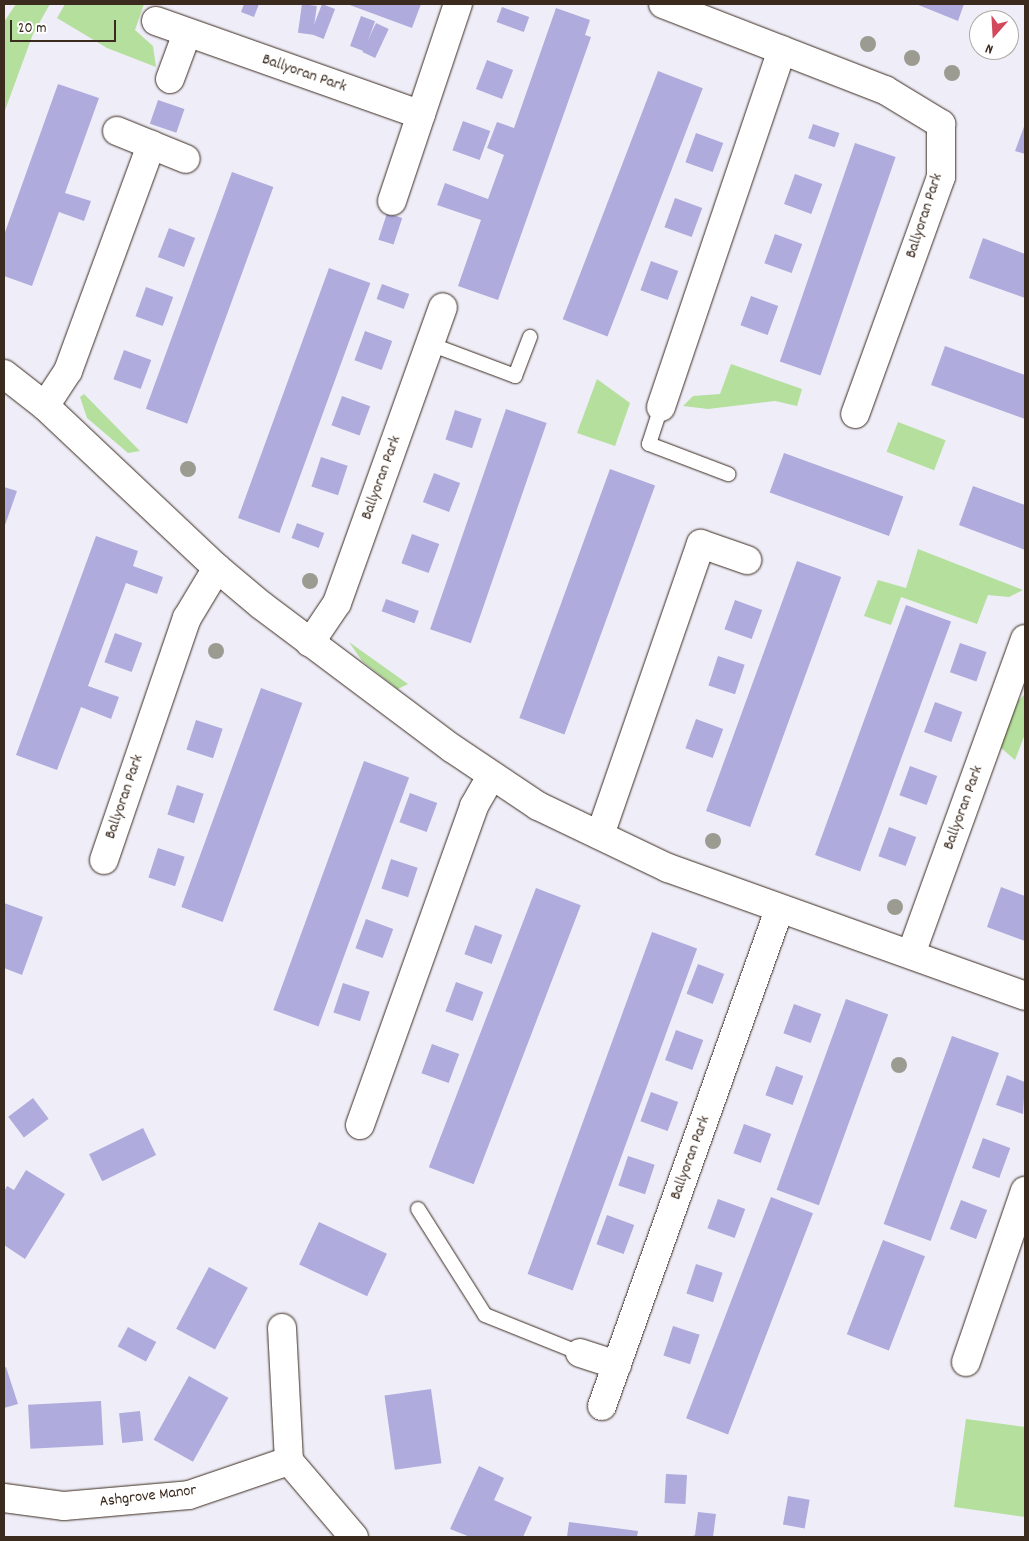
<!DOCTYPE html>
<html>
<head>
<meta charset="utf-8">
<style>
  body { margin:0 }
  #map { position:relative; width:1029px; height:1541px; overflow:hidden; background:#efeef8; font-family:Dekko,sans-serif }
  div>[style] { position:absolute }
  [style*='--x'] { left:calc(var(--x)*1px); top:calc(var(--y)*1px); width:calc(var(--w)*1px); rotate:calc(var(--a)*1deg) }
  .green>* { inset:0; background:#b4df9c; transform-origin:0 0 }
  .building>* { inset:0; background:#afabdc; transform-origin:0 0 }
  .roads { filter:drop-shadow(0 0 1px #3b2a1e) drop-shadow(0 0 1px #3b2a1e) }
  .service>* { height:14px; margin:-7px; padding:0 7px; transform-origin:7px; border-radius:7px; background:#fff }
  .minor>* { height:28px; margin:-14px; padding:0 14px; transform-origin:14px; border-radius:14px; background:#fff }
  .trees>* { width:16px; height:16px; margin:-8px; border-radius:50%; background:#9c9b92 }
  span { translate:-50% -50%; white-space:nowrap; text-align:center; line-height:1.15; -webkit-text-stroke:5px #fff; paint-order:stroke }
  .street-label { font-size:16px; color:#3b2a1e }
  .frame { position:absolute; inset:0; border:5px solid #3b2a1e; pointer-events:none }
  .north { position:absolute; left:969px; top:10px; width:50px; height:50px; box-sizing:border-box; background:#fff; border:1px solid #b1aaa5; border-radius:50%; rotate:199deg; font-size:14px; font-weight:700; line-height:20px; text-align:center; color:#3b2a1e }
  .north::after { content:''; display:block; margin:auto; width:18px; height:22px; background:#d1495b; clip-path:polygon(50% 0,100% 100%,50% 72%,0 100%) }
  .scale { position:absolute; left:10px; top:20px; width:106px; height:22px; box-sizing:border-box; border:2px solid #3b2a1e; border-top:0; padding-left:6px; font-size:15px; line-height:18px; white-space:nowrap; color:#3b2a1e; -webkit-text-stroke:4px #fff; paint-order:stroke }
</style>
</head>
<body>
<div id="map">
  <div class="green">
    <div style="clip-path:polygon(16px 4px,50px 4px,33px 34px,4px 113px,4px 22px)"></div>
    <div style="clip-path:polygon(65px 4px,144px 4px,135px 30px,153px 46px,156px 67px,107px 48px,57px 18px)"></div>
    <div style="clip-path:polygon(731px 364px,802px 389px,797px 406px,775px 401px,708px 409px,683px 406px,693px 396px,720px 394px)"></div>
    <div style="clip-path:polygon(597px 379px,630px 403px,615px 446px,577px 433px)"></div>
    <div style="clip-path:polygon(84px 394px,140px 451px,128px 453px,87px 418px,80px 397px)"></div>
    <div style="left:898px;top:422px;width:51px;height:32px;rotate:21deg"></div>
    <div style="clip-path:polygon(918px 549px,1023px 590px,1009px 597px,988px 595px,977px 624px,901px 597px,891px 625px,864px 616px,878px 580px,906px 588px)"></div>
    <div style="clip-path:polygon(349px 642px,408px 684px,398px 689px,362px 661px)"></div>
    <div style="clip-path:polygon(1025px 694px,1025px 734px,1015px 760px,1000px 747px,1018px 701px)"></div>
    <div style="clip-path:polygon(966px 1419px,1025px 1427px,1025px 1517px,954px 1507px)"></div>
  </div>
  <div class="building">
    <div style="clip-path:polygon(244px 4px,259px 4px,254px 17px,241px 12px)"></div>
    <div style="left:302px;top:4px;width:15px;height:29px;rotate:8deg"></div>
    <div style="left:322px;top:4px;width:14px;height:32px;rotate:21deg"></div>
    <div style="clip-path:polygon(347px 4px,421px 4px,412px 28px)"></div>
    <div style="clip-path:polygon(916px 4px,964px 4px,958px 21px)"></div>
    <div style="left:502px;top:7px;width:29px;height:16px;rotate:20deg"></div>
    <div style="clip-path:polygon(556px 8px,590px 20px,585px 35px,591px 37px,498px 300px,458px 286px,481px 220px,437px 205px,445px 183px,488px 199px,504px 155px,487px 148px,497px 122px,514px 128px)"></div>
    <div style="left:361px;top:16px;width:15px;height:32px;rotate:20deg"></div>
    <div style="left:376px;top:23px;width:14px;height:32px;rotate:25deg"></div>
    <div style="left:487px;top:60px;width:28px;height:31px;rotate:21deg"></div>
    <div style="left:658px;top:71px;width:48px;height:266px;rotate:21deg"></div>
    <div style="clip-path:polygon(58px 84px,99px 98px,65px 193px,91px 201px,84px 221px,59px 212px,32px 286px,4px 276px,4px 235px)"></div>
    <div style="left:158px;top:100px;width:28px;height:25px;rotate:19deg"></div>
    <div style="left:463px;top:121px;width:29px;height:31px;rotate:20deg"></div>
    <div style="left:813px;top:124px;width:28px;height:15px;rotate:19deg"></div>
    <div style="clip-path:polygon(1025px 124px,1025px 154px,1015px 151px)"></div>
    <div style="left:696px;top:133px;width:29px;height:31px;rotate:20deg"></div>
    <div style="left:855px;top:143px;width:43px;height:231px;rotate:19deg"></div>
    <div style="left:232px;top:172px;width:44px;height:252px;rotate:20deg"></div>
    <div style="left:795px;top:174px;width:29px;height:32px;rotate:20deg"></div>
    <div style="left:675px;top:198px;width:29px;height:31px;rotate:20deg"></div>
    <div style="left:387px;top:213px;width:16px;height:28px;rotate:18deg"></div>
    <div style="left:169px;top:228px;width:28px;height:31px;rotate:21deg"></div>
    <div style="left:775px;top:234px;width:29px;height:31px;rotate:20deg"></div>
    <div style="clip-path:polygon(983px 238px,1025px 254px,1025px 298px,969px 278px)"></div>
    <div style="left:651px;top:261px;width:29px;height:31px;rotate:20deg"></div>
    <div style="left:329px;top:268px;width:44px;height:266px;rotate:20deg"></div>
    <div style="left:382px;top:284px;width:29px;height:16px;rotate:20deg"></div>
    <div style="left:146px;top:287px;width:29px;height:31px;rotate:20deg"></div>
    <div style="left:751px;top:296px;width:29px;height:31px;rotate:20deg"></div>
    <div style="left:365px;top:331px;width:29px;height:31px;rotate:20deg"></div>
    <div style="clip-path:polygon(945px 346px,1025px 375px,1025px 419px,931px 385px)"></div>
    <div style="left:124px;top:350px;width:29px;height:31px;rotate:20deg"></div>
    <div style="left:342px;top:396px;width:30px;height:31px;rotate:20deg"></div>
    <div style="left:506px;top:409px;width:43px;height:233px;rotate:19deg"></div>
    <div style="left:455px;top:410px;width:28px;height:31px;rotate:18deg"></div>
    <div style="left:784px;top:453px;width:127px;height:42px;rotate:20deg"></div>
    <div style="left:321px;top:457px;width:28px;height:31px;rotate:18deg"></div>
    <div style="left:610px;top:469px;width:48px;height:265px;rotate:20deg"></div>
    <div style="left:434px;top:473px;width:28px;height:31px;rotate:21deg"></div>
    <div style="clip-path:polygon(973px 486px,1025px 505px,1025px 550px,959px 525px)"></div>
    <div style="clip-path:polygon(4px 487px,17px 491px,4px 528px)"></div>
    <div style="left:297px;top:523px;width:29px;height:16px;rotate:20deg"></div>
    <div style="left:412px;top:534px;width:29px;height:31px;rotate:20deg"></div>
    <div style="clip-path:polygon(96px 536px,138px 551px,133px 566px,163px 577px,157px 594px,126px 583px,88px 686px,119px 697px,111px 719px,81px 707px,57px 770px,16px 755px)"></div>
    <div style="left:797px;top:561px;width:47px;height:266px;rotate:20deg"></div>
    <div style="left:386px;top:599px;width:35px;height:13px;rotate:20deg"></div>
    <div style="left:735px;top:600px;width:29px;height:31px;rotate:20deg"></div>
    <div style="left:906px;top:605px;width:48px;height:266px;rotate:20deg"></div>
    <div style="left:115px;top:633px;width:29px;height:31px;rotate:20deg"></div>
    <div style="left:960px;top:643px;width:28px;height:31px;rotate:19deg"></div>
    <div style="left:718px;top:656px;width:28px;height:31px;rotate:18deg"></div>
    <div style="left:261px;top:688px;width:44px;height:233px;rotate:20deg"></div>
    <div style="left:935px;top:702px;width:29px;height:32px;rotate:20deg"></div>
    <div style="left:696px;top:719px;width:29px;height:31px;rotate:20deg"></div>
    <div style="left:196px;top:720px;width:28px;height:31px;rotate:18deg"></div>
    <div style="left:364px;top:761px;width:48px;height:265px;rotate:20deg"></div>
    <div style="left:910px;top:766px;width:29px;height:31px;rotate:20deg"></div>
    <div style="left:177px;top:785px;width:28px;height:31px;rotate:18deg"></div>
    <div style="left:410px;top:793px;width:29px;height:31px;rotate:20deg"></div>
    <div style="left:889px;top:827px;width:29px;height:31px;rotate:20deg"></div>
    <div style="left:158px;top:848px;width:28px;height:31px;rotate:18deg"></div>
    <div style="left:391px;top:859px;width:28px;height:31px;rotate:18deg"></div>
    <div style="clip-path:polygon(1001px 887px,1025px 896px,1025px 941px,987px 927px)"></div>
    <div style="left:536px;top:888px;width:48px;height:299px;rotate:21deg"></div>
    <div style="clip-path:polygon(4px 903px,43px 917px,22px 975px,4px 968px)"></div>
    <div style="left:366px;top:919px;width:29px;height:31px;rotate:20deg"></div>
    <div style="left:475px;top:925px;width:29px;height:31px;rotate:20deg"></div>
    <div style="left:652px;top:932px;width:48px;height:364px;rotate:20deg"></div>
    <div style="left:698px;top:964px;width:28px;height:32px;rotate:21deg"></div>
    <div style="left:456px;top:982px;width:29px;height:31px;rotate:20deg"></div>
    <div style="left:343px;top:983px;width:28px;height:31px;rotate:18deg"></div>
    <div style="left:846px;top:999px;width:45px;height:203px;rotate:20deg"></div>
    <div style="left:794px;top:1004px;width:29px;height:31px;rotate:20deg"></div>
    <div style="left:676px;top:1030px;width:29px;height:32px;rotate:20deg"></div>
    <div style="left:952px;top:1036px;width:50px;height:200px;rotate:20deg"></div>
    <div style="left:432px;top:1044px;width:29px;height:31px;rotate:20deg"></div>
    <div style="left:776px;top:1066px;width:29px;height:31px;rotate:20deg"></div>
    <div style="clip-path:polygon(1007px 1075px,1025px 1082px,1023px 1114px,996px 1105px)"></div>
    <div style="left:651px;top:1092px;width:29px;height:31px;rotate:20deg"></div>
    <div style="left:33px;top:1098px;width:26px;height:31px;rotate:53deg"></div>
    <div style="left:744px;top:1124px;width:29px;height:31px;rotate:20deg"></div>
    <div style="left:143px;top:1128px;width:30px;height:60px;rotate:64deg"></div>
    <div style="left:983px;top:1138px;width:29px;height:32px;rotate:20deg"></div>
    <div style="left:628px;top:1156px;width:28px;height:31px;rotate:18deg"></div>
    <div style="clip-path:polygon(26px 1170px,65px 1194px,25px 1259px,4px 1245px,4px 1192px,7px 1186px,14px 1190px)"></div>
    <div style="left:771px;top:1197px;width:45px;height:237px;rotate:21deg"></div>
    <div style="left:718px;top:1199px;width:29px;height:31px;rotate:20deg"></div>
    <div style="left:961px;top:1200px;width:28px;height:31px;rotate:21deg"></div>
    <div style="left:607px;top:1215px;width:29px;height:31px;rotate:20deg"></div>
    <div style="left:319px;top:1222px;width:75px;height:47px;rotate:25deg"></div>
    <div style="left:883px;top:1240px;width:45px;height:101px;rotate:21deg"></div>
    <div style="left:696px;top:1264px;width:28px;height:31px;rotate:18deg"></div>
    <div style="left:209px;top:1267px;width:44px;height:70px;rotate:28deg"></div>
    <div style="left:673px;top:1326px;width:28px;height:31px;rotate:18deg"></div>
    <div style="left:128px;top:1327px;width:32px;height:22px;rotate:28deg"></div>
    <div style="clip-path:polygon(6px 1367px,18px 1404px,4px 1408px,4px 1368px)"></div>
    <div style="left:189px;top:1376px;width:45px;height:73px;rotate:29deg"></div>
    <div style="left:431px;top:1389px;width:75px;height:47px;rotate:82deg"></div>
    <div style="left:101px;top:1401px;width:44px;height:73px;rotate:87deg"></div>
    <div style="left:140px;top:1411px;width:30px;height:21px;rotate:84deg"></div>
    <div style="clip-path:polygon(479px 1466px,504px 1478px,494px 1500px,532px 1517px,523px 1537px,470px 1537px,450px 1529px)"></div>
    <div style="left:666px;top:1474px;width:21px;height:29px;rotate:3deg"></div>
    <div style="left:788px;top:1496px;width:22px;height:29px;rotate:10deg"></div>
    <div style="clip-path:polygon(698px 1512px,716px 1514px,713px 1537px,691px 1537px,695px 1535px)"></div>
    <div style="clip-path:polygon(569px 1522px,638px 1531px,637px 1537px,567px 1537px)"></div>
  </div>
  <div class="roads">
    <div class="service">
      <div style="--x:430;--y:344;--w:91;--a:20.6"></div>
      <div style="--x:515;--y:376;--w:42;--a:-69"></div>
      <div style="--x:661;--y:407;--w:39;--a:108"></div>
      <div style="--x:649;--y:444;--w:85;--a:20.8"></div>
      <div style="--x:418;--y:1209;--w:125;--a:57.7"></div>
      <div style="--x:485;--y:1315;--w:102;--a:21.8"></div>
    </div>
    <div class="minor">
      <div style="--x:663;--y:4;--w:238;--a:21.2"></div>
      <div style="--x:885;--y:90;--w:66;--a:31.3"></div>
      <div style="--x:941;--y:124;--w:53;--a:90"></div>
      <div style="--x:941;--y:177;--w:252;--a:109.9"></div>
      <div style="--x:156;--y:21;--w:281;--a:19.5"></div>
      <div style="--x:170;--y:79;--w:49;--a:-69.7"></div>
      <div style="--x:117;--y:131;--w:74;--a:22.1"></div>
      <div style="--x:392;--y:201;--w:208;--a:-71.5"></div>
      <div style="--x:4;--y:374;--w:52;--a:38"></div>
      <div style="--x:45;--y:406;--w:236;--a:43.3"></div>
      <div style="--x:217;--y:568;--w:57;--a:40.1"></div>
      <div style="--x:261;--y:605;--w:240;--a:36.9"></div>
      <div style="--x:453;--y:749;--w:102;--a:33.8"></div>
      <div style="--x:538;--y:806;--w:144;--a:25.5"></div>
      <div style="--x:668;--y:868;--w:379;--a:19.7"></div>
      <div style="--x:45;--y:406;--w:42;--a:-56.7"></div>
      <div style="--x:68;--y:371;--w:241;--a:-69.8"></div>
      <div style="--x:661;--y:407;--w:377;--a:-71.3"></div>
      <div style="--x:310;--y:643;--w:48;--a:-56"></div>
      <div style="--x:337;--y:603;--w:314;--a:-70.3"></div>
      <div style="--x:600;--y:835;--w:308;--a:-70.9"></div>
      <div style="--x:701;--y:544;--w:49;--a:19.2"></div>
      <div style="--x:104;--y:860;--w:256;--a:-71.1"></div>
      <div style="--x:187;--y:618;--w:58;--a:-59"></div>
      <div style="--x:911;--y:954;--w:335;--a:-70.1"></div>
      <div style="--x:360;--y:1125;--w:339;--a:-70.3"></div>
      <div style="--x:474;--y:806;--w:34;--a:-60"></div>
      <div style="--x:282;--y:1328;--w:133;--a:87"></div>
      <div style="--x:580;--y:1353;--w:39;--a:18"></div>
      <div style="--x:966;--y:1362;--w:181;--a:-71"></div>
      <div style="--x:602;--y:1406;--w:527;--a:-70.36"></div>
      <div style="--x:4;--y:1498;--w:61;--a:7.6"></div>
      <div style="--x:64;--y:1506;--w:125;--a:-5"></div>
      <div style="--x:189;--y:1495;--w:106;--a:-18.8"></div>
      <div style="--x:289;--y:1461;--w:100;--a:49.5"></div>
    </div>
  </div>
  <div class="trees">
    <div style="left:868px;top:44px"></div>
    <div style="left:912px;top:58px"></div>
    <div style="left:952px;top:73px"></div>
    <div style="left:188px;top:469px"></div>
    <div style="left:310px;top:581px"></div>
    <div style="left:216px;top:651px"></div>
    <div style="left:713px;top:841px"></div>
    <div style="left:895px;top:907px"></div>
    <div style="left:899px;top:1065px"></div>
  </div>
  <div class="street-label">
    <span style="left:304px;top:74px;rotate:19deg">Ballyoran Park</span>
    <span style="left:925px;top:216px;rotate:-72deg">Ballyoran Park</span>
    <span style="left:382px;top:478px;rotate:-70deg">Ballyoran Park</span>
    <span style="left:125px;top:797px;rotate:-71deg">Ballyoran Park</span>
    <span style="left:964px;top:808px;rotate:-70deg">Ballyoran Park</span>
    <span style="left:691px;top:1158px;rotate:-70deg">Ballyoran Park</span>
    <span style="left:148px;top:1497px;rotate:-7deg">Ashgrove Manor</span>
  </div>
  <div class="frame"></div>
  <div class="north">N</div>
  <div class="scale">20 m</div>
</div>
</body>
</html>
